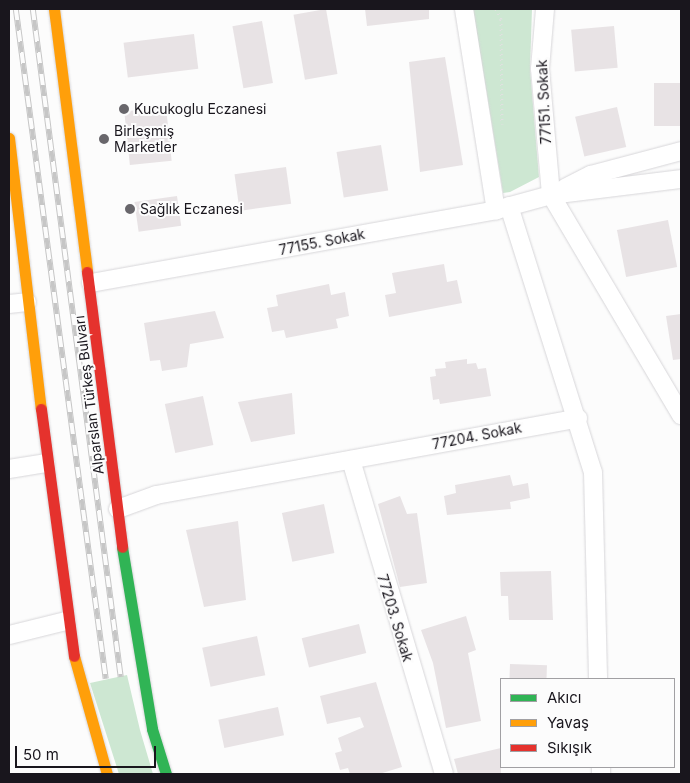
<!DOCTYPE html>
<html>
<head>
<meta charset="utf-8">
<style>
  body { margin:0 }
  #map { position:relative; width:690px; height:783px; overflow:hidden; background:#fcfcfc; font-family:Inter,sans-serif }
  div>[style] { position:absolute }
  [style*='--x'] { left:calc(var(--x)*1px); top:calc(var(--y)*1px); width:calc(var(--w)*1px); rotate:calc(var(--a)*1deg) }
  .green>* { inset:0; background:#cde7d2 }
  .building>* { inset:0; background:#e8e3e5; transform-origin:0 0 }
  .path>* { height:3px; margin-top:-1.5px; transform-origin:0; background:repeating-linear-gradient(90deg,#e1e0e1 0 1px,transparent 0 5px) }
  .roads { filter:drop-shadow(0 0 1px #d7d6d9) drop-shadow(0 0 1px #d7d6d9) }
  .street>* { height:18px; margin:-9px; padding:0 9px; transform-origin:9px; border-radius:9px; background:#fff }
  .fast>* { height:11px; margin:-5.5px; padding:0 5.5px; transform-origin:5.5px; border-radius:5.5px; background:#30b455 }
  .slow>* { height:11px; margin:-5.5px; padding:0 5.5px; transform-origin:5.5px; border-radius:5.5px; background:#ff9f0a }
  .jam>* { height:11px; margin:-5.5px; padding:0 5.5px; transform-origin:5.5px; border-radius:5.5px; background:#e5322d }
  .rail>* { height:5.5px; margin-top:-2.75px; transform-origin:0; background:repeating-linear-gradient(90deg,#fcfcfc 0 11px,#c6c6c6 0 22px); box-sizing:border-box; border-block:1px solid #c6c6c6 }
  .dots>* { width:14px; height:14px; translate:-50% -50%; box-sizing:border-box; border:2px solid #fcfcfc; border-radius:50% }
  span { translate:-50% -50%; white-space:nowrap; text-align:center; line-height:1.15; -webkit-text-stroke:4px #fcfcfc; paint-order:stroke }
  .street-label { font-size:14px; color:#19161d }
  .poi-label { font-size:14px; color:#19161d }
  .left { translate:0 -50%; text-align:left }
  .frame { position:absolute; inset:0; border:10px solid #19161d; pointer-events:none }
  .legend { position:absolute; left:500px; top:678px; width:175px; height:90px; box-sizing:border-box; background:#fcfcfc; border:1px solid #a1a0a3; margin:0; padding:6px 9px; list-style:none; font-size:15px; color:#19161d }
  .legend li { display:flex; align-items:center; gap:10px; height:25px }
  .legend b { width:25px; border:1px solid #a1a0a3 }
  .scale { position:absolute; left:15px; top:746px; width:141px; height:22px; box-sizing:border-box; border:2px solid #19161d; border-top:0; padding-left:6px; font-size:15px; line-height:18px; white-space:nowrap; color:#19161d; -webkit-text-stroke:4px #fcfcfc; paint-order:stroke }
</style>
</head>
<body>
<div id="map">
  <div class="green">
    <div style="clip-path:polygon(473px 9px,532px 9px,530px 69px,539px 177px,510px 192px,503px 193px)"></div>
    <div style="clip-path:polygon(127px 675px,140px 730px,153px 774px,119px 774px,90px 683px)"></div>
  </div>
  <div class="building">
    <div style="left:326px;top:9px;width:66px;height:33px;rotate:80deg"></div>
    <div style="clip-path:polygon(365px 9px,429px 9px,429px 19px,367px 26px)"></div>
    <div style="left:262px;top:21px;width:63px;height:30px;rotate:80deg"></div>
    <div style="left:614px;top:26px;width:42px;height:43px;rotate:85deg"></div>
    <div style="left:194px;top:34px;width:35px;height:71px;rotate:83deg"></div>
    <div style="clip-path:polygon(445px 57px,463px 165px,420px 172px,409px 62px)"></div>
    <div style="left:681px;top:83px;width:43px;height:27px;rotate:90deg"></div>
    <div style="left:166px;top:107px;width:54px;height:42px;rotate:84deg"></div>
    <div style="left:617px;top:107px;width:41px;height:43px;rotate:77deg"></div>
    <div style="left:381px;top:145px;width:46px;height:45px;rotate:81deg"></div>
    <div style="left:286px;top:167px;width:37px;height:52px;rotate:82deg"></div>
    <div style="left:177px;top:196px;width:30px;height:43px;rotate:82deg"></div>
    <div style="left:668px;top:220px;width:48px;height:52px;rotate:79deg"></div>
    <div style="clip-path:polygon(444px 264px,447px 282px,457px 280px,462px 303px,389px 317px,385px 295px,396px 293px,392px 273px)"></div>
    <div style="clip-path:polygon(329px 284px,331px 295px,345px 292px,349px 316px,336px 319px,338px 328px,286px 338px,284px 330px,272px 332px,267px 308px,278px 306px,276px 295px)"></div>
    <div style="clip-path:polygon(215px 311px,224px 338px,190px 344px,187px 367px,162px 371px,160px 360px,150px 361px,144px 323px)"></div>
    <div style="clip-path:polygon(681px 314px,681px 359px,673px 360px,666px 316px)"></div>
    <div style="clip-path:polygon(467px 359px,467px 364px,476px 363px,478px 369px,486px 368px,491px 396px,440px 404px,439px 399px,433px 400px,430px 377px,436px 376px,435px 369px,446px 368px,445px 362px)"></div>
    <div style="clip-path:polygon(292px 393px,295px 434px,251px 442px,238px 402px)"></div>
    <div style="left:203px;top:396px;width:50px;height:39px;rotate:78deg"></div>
    <div style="clip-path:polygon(510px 475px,513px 486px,528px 483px,530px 498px,510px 502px,511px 509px,447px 515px,444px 496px,456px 493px,455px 485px)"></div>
    <div style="clip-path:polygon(400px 496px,407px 514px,417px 513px,427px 583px,400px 587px,378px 504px)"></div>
    <div style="left:324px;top:504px;width:50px;height:43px;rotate:78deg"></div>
    <div style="clip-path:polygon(238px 521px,246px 600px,204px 607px,186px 530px)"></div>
    <div style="clip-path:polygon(551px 571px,553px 620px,509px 620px,508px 596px,501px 596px,500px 572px)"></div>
    <div style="clip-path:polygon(466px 616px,476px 650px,468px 653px,481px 721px,446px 728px,433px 663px,421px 630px)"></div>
    <div style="left:359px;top:624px;width:30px;height:59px;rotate:76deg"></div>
    <div style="left:257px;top:636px;width:40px;height:56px;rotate:78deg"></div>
    <div style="left:510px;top:664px;width:37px;height:15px;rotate:2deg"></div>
    <div style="clip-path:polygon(376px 682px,402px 767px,379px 774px,350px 774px,348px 768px,340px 770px,335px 753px,342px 751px,338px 738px,364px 727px,360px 717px,327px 724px,320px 696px)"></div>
    <div style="left:278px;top:707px;width:29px;height:61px;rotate:78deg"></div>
    <div style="clip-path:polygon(501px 748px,501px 774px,458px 774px,454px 759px)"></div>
  </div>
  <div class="path">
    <div style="--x:496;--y:9;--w:11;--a:63"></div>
    <div style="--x:501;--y:19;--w:105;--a:89.5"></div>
  </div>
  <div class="roads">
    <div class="street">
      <div style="--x:464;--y:9;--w:204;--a:81"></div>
      <div style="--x:545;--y:9;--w:60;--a:94.8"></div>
      <div style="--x:540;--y:69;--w:126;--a:85"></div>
      <div style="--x:551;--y:195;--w:256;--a:59.4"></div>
      <div style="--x:565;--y:188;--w:29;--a:-27"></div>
      <div style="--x:591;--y:175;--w:93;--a:-14.9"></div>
      <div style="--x:509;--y:206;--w:279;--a:72.5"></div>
      <div style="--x:593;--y:472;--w:207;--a:88.6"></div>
      <div style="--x:91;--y:283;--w:412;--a:-10.2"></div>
      <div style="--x:496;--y:210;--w:57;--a:-15.3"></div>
      <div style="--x:551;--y:195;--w:131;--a:-7"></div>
      <div style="--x:9;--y:304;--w:18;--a:-6"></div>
      <div style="--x:351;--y:460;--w:327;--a:73.5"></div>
      <div style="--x:9;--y:469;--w:37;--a:-9"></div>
      <div style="--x:118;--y:509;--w:40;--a:-20.2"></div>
      <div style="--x:156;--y:495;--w:429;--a:-10.3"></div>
      <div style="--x:9;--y:635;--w:59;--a:-13.8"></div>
      <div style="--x:601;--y:767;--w:7;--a:90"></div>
    </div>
    <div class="fast">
      <div style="--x:122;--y:547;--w:184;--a:80.6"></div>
      <div style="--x:152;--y:729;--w:47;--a:72.7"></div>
    </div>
    <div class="slow">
      <div style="--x:54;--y:9;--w:265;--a:82.8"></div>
      <div style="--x:9;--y:138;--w:273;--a:83.3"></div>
      <div style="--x:74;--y:656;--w:123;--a:74.4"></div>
    </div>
    <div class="jam">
      <div style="--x:87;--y:272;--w:277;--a:82.7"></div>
      <div style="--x:41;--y:409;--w:249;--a:82.4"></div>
    </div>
  </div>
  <div class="rail">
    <div style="--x:16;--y:9;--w:676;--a:82.35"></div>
    <div style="--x:33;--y:9;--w:674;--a:82.5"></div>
  </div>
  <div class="dots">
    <div style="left:124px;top:109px;background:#68666b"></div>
    <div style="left:104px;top:139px;background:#68666b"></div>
    <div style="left:130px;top:209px;background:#68666b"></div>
  </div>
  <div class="street-label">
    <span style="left:544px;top:102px;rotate:-93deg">77151. Sokak</span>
    <span style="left:322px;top:242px;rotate:-11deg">77155. Sokak</span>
    <span style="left:89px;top:395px;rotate:-97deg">Alparslan Türkeş Bulvarı</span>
    <span style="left:477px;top:436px;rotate:-11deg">77204. Sokak</span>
    <span style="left:395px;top:618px;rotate:73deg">77203. Sokak</span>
  </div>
  <div class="poi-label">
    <span class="left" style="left:134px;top:109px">Kucukoglu Eczanesi</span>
    <span class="left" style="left:114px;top:139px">Birleşmiş<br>Marketler</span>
    <span class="left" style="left:140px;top:209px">Sağlık Eczanesi</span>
  </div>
  <div class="frame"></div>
  <ul class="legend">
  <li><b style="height:6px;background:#30b455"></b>Akıcı</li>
  <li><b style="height:6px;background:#ff9f0a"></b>Yavaş</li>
  <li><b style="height:6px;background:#e5322d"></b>Sıkışık</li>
  </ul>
  <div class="scale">50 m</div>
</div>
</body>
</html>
